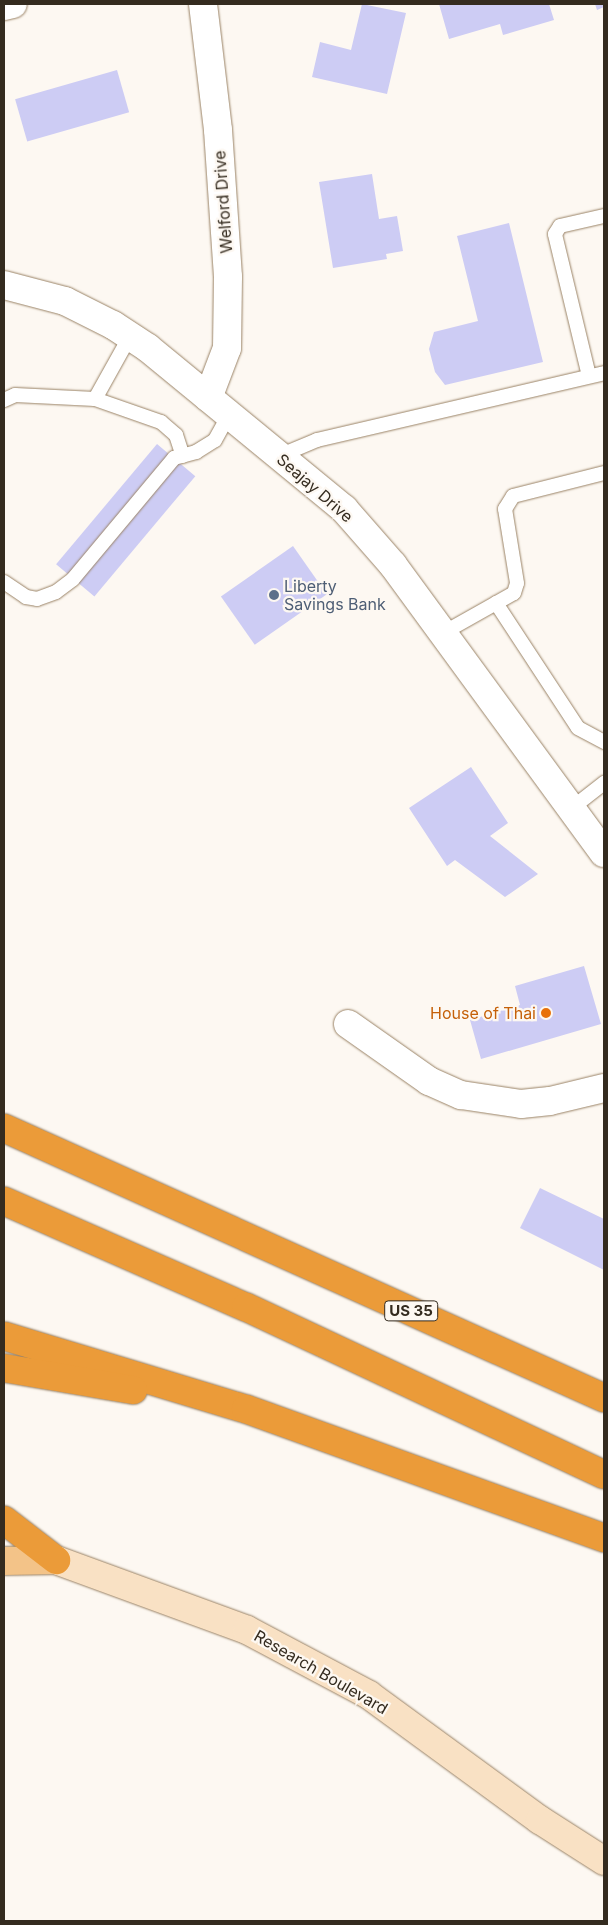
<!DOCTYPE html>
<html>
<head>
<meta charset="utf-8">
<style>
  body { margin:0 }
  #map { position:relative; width:608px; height:1925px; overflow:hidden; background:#fdf8f2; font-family:Inter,sans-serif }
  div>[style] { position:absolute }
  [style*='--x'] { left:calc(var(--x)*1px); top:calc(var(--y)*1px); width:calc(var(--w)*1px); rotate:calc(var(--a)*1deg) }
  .building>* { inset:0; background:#cdccf4; transform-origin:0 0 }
  .roads { filter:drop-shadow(0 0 1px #9a8366) drop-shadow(0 0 1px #9a8366) }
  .lane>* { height:14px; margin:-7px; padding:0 7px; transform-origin:7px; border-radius:7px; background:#fff }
  .street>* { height:28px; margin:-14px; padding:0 14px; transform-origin:14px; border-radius:14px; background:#fff }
  .secondary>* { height:28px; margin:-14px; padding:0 14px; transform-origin:14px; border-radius:14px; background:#f9e1c4 }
  .primary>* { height:28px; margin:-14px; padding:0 14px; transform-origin:14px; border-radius:14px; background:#f3c388 }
  .highway>* { height:28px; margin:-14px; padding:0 14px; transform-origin:14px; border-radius:14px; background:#eb9b39 }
  .dots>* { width:14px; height:14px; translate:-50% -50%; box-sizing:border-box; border:2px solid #fdf8f2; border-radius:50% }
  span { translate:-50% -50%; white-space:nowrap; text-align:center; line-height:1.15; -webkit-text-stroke:4.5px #fdf8f2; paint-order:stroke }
  .shield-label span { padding:1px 4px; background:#fdf8f2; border:1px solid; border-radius:4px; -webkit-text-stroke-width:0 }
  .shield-label { font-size:15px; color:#342b1f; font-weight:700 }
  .street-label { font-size:16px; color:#342b1f }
  .service-label { font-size:16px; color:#4e5e75 }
  .left { translate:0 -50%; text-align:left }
  .food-label { font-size:16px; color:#c56008 }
  .right { translate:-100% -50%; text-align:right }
  .frame { position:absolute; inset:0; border:5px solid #342b1f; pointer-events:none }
</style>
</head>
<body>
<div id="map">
  <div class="building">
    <div style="clip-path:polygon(362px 4px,406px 13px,387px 94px,312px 77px,320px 42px,351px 50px)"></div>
    <div style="clip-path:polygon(439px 4px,549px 4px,554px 20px,503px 35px,500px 24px,449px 39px)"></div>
    <div style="clip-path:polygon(595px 4px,604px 4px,604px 7px,597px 10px)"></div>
    <div style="left:117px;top:70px;width:44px;height:106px;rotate:74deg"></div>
    <div style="clip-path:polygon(372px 174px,379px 219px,397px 216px,403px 251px,386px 254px,387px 259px,333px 268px,319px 182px)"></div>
    <div style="clip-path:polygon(509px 223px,543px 362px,445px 385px,435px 372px,429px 349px,434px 332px,478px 321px,457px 236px)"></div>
    <div style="left:157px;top:444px;width:50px;height:157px;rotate:40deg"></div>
    <div style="left:293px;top:546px;width:59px;height:88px;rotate:55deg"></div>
    <div style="clip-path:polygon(471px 767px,508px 823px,490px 836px,538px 874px,505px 897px,455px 860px,447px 866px,409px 808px)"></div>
    <div style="clip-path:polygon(584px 966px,601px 1024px,481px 1059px,470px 1020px,520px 1005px,515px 986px)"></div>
    <div style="clip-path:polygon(540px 1188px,604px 1219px,604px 1270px,520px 1228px)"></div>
  </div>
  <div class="roads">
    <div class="lane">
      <div style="--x:589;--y:376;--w:146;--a:-103.5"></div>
      <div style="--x:555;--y:234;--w:9;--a:-58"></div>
      <div style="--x:560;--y:226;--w:45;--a:-12.8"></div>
      <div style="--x:95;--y:399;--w:70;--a:19.2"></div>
      <div style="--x:161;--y:422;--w:20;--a:41"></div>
      <div style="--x:176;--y:435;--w:22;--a:72"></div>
      <div style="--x:4;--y:400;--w:12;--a:-24"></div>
      <div style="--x:15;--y:395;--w:80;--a:2.9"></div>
      <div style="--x:95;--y:399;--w:72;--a:-60.9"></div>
      <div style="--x:279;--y:456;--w:41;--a:-22.8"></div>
      <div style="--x:317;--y:440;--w:295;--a:-13.1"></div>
      <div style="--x:4;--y:582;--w:27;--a:34"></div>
      <div style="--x:26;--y:597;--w:11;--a:10"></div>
      <div style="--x:37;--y:599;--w:20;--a:-20"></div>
      <div style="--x:56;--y:592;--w:21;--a:-37"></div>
      <div style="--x:73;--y:579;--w:158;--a:-50.1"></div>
      <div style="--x:174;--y:458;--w:23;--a:-15"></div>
      <div style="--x:196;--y:452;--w:22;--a:-32"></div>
      <div style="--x:215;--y:440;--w:29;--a:-61"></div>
      <div style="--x:496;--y:603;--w:149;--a:56.7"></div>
      <div style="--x:578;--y:728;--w:30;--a:28"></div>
      <div style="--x:443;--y:633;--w:81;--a:-29.4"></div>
      <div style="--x:514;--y:593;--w:10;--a:-73"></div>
      <div style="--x:517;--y:583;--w:75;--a:-99.2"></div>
      <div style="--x:505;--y:509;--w:15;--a:-58"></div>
      <div style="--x:513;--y:496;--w:94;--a:-14.2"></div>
      <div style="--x:572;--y:808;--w:41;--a:-38"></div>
    </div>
    <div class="street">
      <div style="--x:203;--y:4;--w:127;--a:83.2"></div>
      <div style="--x:218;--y:130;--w:147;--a:86.1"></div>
      <div style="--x:228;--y:277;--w:71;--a:90.8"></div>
      <div style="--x:227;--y:348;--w:53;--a:110.8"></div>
      <div style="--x:4;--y:6;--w:9;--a:-13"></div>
      <div style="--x:4;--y:285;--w:63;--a:14.7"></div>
      <div style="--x:65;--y:301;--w:54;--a:26.6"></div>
      <div style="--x:113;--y:325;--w:42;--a:33.3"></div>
      <div style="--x:148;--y:348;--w:254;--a:39.4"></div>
      <div style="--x:344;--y:509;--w:74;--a:48.8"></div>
      <div style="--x:393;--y:565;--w:357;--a:53.8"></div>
      <div style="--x:348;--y:1024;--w:99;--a:35.1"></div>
      <div style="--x:429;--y:1081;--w:35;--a:24"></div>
      <div style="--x:461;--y:1095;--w:61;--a:8.5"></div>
      <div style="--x:521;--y:1104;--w:29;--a:-6"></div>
      <div style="--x:550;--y:1101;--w:56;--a:-13.5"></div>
    </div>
    <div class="secondary">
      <div style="--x:32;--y:1555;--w:25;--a:12"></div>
      <div style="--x:56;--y:1560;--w:203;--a:20.1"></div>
      <div style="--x:247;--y:1630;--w:138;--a:28"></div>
      <div style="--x:369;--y:1695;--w:212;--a:36.2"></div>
      <div style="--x:540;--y:1820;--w:76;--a:32.6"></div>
    </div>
    <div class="primary">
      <div style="--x:4;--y:1561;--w:52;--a:-1.1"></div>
    </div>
    <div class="highway">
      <div style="--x:4;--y:1128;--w:658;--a:24.23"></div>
      <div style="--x:4;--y:1201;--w:264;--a:23.7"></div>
      <div style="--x:246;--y:1307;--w:395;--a:25.1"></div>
      <div style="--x:4;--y:1336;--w:253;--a:16.8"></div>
      <div style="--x:246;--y:1409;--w:381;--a:19.8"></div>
      <div style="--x:4;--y:1368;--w:131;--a:9.7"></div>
      <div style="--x:4;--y:1520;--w:66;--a:37.6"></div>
    </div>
  </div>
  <div class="dots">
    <div style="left:274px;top:595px;background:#5c6f8a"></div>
    <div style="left:546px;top:1013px;background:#e8710a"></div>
  </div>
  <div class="shield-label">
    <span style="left:411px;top:1311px">US 35</span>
  </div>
  <div class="street-label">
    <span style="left:223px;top:202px;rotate:-94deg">Welford Drive</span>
    <span style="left:315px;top:488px;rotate:41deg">Seajay Drive</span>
    <span style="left:321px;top:1672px;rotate:30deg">Research Boulevard</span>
  </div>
  <div class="service-label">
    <span class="left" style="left:284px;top:595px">Liberty<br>Savings Bank</span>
  </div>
  <div class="food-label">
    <span class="right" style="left:536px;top:1013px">House of Thai</span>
  </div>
  <div class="frame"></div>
</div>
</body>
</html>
